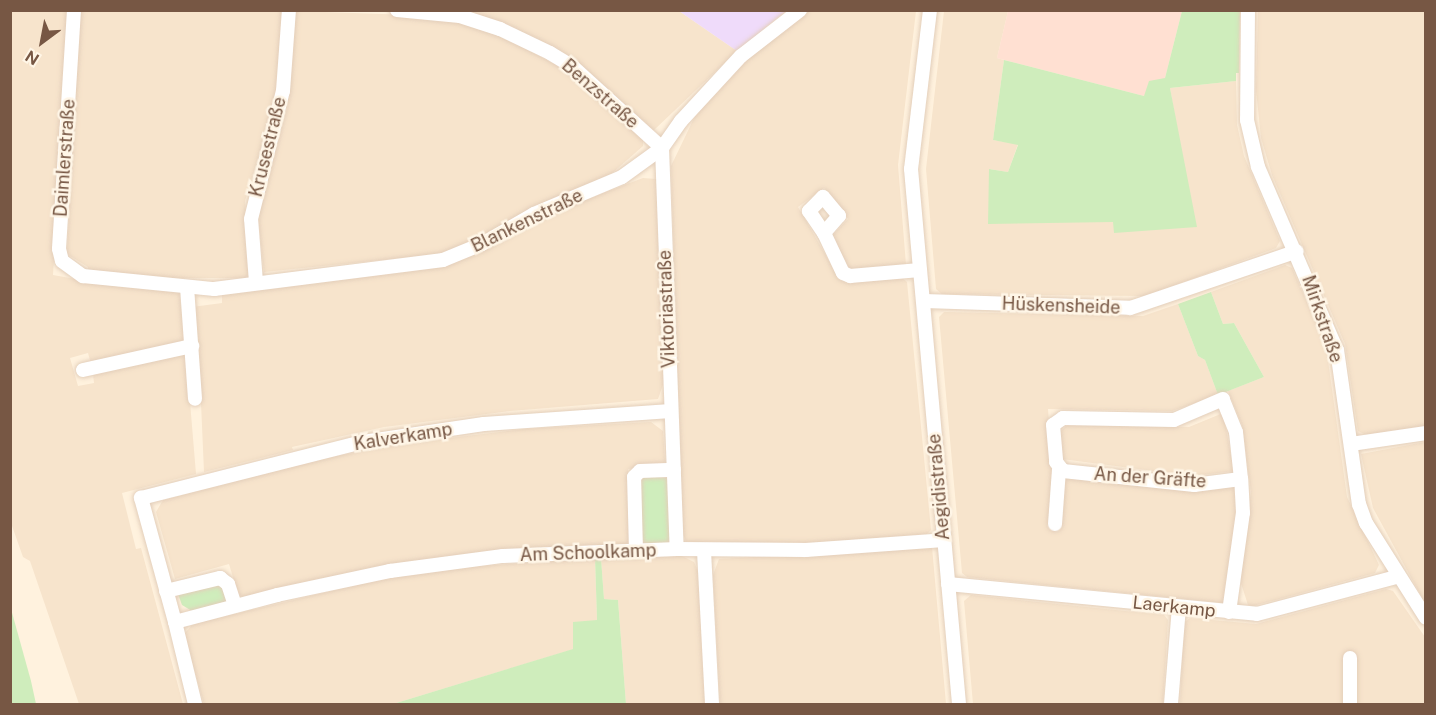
<!DOCTYPE html>
<html>
<head>
<meta charset="utf-8">
<style>
  body { margin:0 }
  #map { position:relative; width:1436px; height:715px; overflow:hidden; background:#fff2de; font-family:"Public Sans",sans-serif }
  div>[style] { position:absolute }
  [style*='--x'] { left:calc(var(--x)*1px); top:calc(var(--y)*1px); width:calc(var(--w)*1px); rotate:calc(var(--a)*1deg) }
  .residential>* { inset:0; background:#f7e4cc }
  .commercial>* { inset:0; background:#ffe0d2 }
  .education>* { inset:0; background:#efdbfa }
  .green>* { inset:0; background:#cfedbc }
  .roads { filter:drop-shadow(0 0 2px #e3ceba) drop-shadow(0 0 2px #e3ceba) }
  .minor>* { height:14px; margin:-7px; padding:0 7px; transform-origin:7px; border-radius:7px; background:#fff }
  span { translate:-50% -50%; white-space:nowrap; text-align:center; line-height:1.15; -webkit-text-stroke:5px #fff6e7; paint-order:stroke }
  .street-label { font-size:18px; color:#775744 }
  .frame { position:absolute; inset:0; border:12px solid #775744; pointer-events:none }
  .north { position:absolute; left:12px; top:12px; width:60px; height:60px; -webkit-text-stroke:4px #fff6e7; paint-order:stroke; rotate:212deg; font-size:16px; font-weight:700; line-height:24px; text-align:center; color:#775744 }
  .north::after { content:''; display:block; margin:auto; width:21px; height:27px; background:#775744; clip-path:polygon(50% 0,100% 100%,50% 72%,0 100%) }
</style>
</head>
<body>
<div id="map">
  <div class="residential">
    <div style="clip-path:polygon(10px 11px,69px 11px,53px 275px,114px 286px,179px 291px,185px 339px,175px 345px,91px 364px,88px 353px,70px 358px,78px 386px,94px 383px,93px 374px,186px 354px,196px 474px,122px 493px,136px 549px,141px 548px,183px 704px,79px 704px,30px 561px,23px 557px,11px 523px)"></div>
    <div style="clip-path:polygon(80px 11px,282px 11px,275px 100px,245px 201px,250px 271px,246px 278px,160px 278px,88px 271px,88px 267px,67px 254px)"></div>
    <div style="clip-path:polygon(296px 11px,410px 15px,458px 22px,502px 36px,569px 72px,643px 140px,643px 146px,610px 175px,449px 253px,264px 272px,258px 216px,287px 109px)"></div>
    <div style="clip-path:polygon(456px 11px,679px 11px,737px 51px,653px 131px,593px 77px)"></div>
    <div style="clip-path:polygon(809px 11px,916px 11px,898px 165px,906px 265px,849px 271px,832px 236px,848px 219px,824px 188px,798px 207px,840px 280px,847px 283px,902px 278px,907px 282px,931px 530px,927px 534px,826px 542px,687px 543px,683px 535px,671px 166px,698px 110px,748px 57px)"></div>
    <div style="clip-path:polygon(944px 11px,1008px 11px,997px 58px,1004px 60px,993px 140px,1018px 144px,1008px 172px,989px 169px,1114px 222px,1114px 233px,1182px 157px,1170px 88px,1236px 81px,1237px 125px,1244px 156px,1280px 241px,1276px 248px,1145px 296px,942px 294px,936px 289px,926px 169px)"></div>
    <div style="clip-path:polygon(1258px 11px,1425px 11px,1425px 426px,1366px 435px,1358px 431px,1345px 344px,1272px 175px,1261px 138px,1256px 90px)"></div>
    <div style="clip-path:polygon(643px 178px,656px 179px,665px 379px,658px 399px,510px 411px,384px 427px,292px 447px,293px 450px,204px 472px,200px 380px,192px 307px,222px 303px,222px 295px,270px 287px,446px 266px,559px 210px)"></div>
    <div style="clip-path:polygon(1285px 265px,1292px 268px,1326px 346px,1347px 497px,1379px 565px,1375px 573px,1253px 606px,1248px 605px,1240px 580px,1251px 492px,1242px 425px,1228px 391px,1264px 377px,1234px 323px,1223px 324px,1211px 292px)"></div>
    <div style="clip-path:polygon(1178px 304px,1198px 356px,1205px 360px,1218px 395px,1172px 411px,1048px 409px,1053px 475px,1236px 487px,1239px 510px,1225px 603px,967px 577px,962px 573px,939px 317px,944px 312px,1143px 316px)"></div>
    <div style="clip-path:polygon(1223px 413px,1234px 471px,1192px 476px,1062px 459px,1059px 433px,1068px 424px,1189px 427px)"></div>
    <div style="clip-path:polygon(651px 422px,663px 431px,665px 461px,663px 465px,628px 469px,631px 540px,624px 545px,376px 568px,243px 597px,238px 594px,229px 564px,175px 579px,156px 512px,163px 500px,326px 458px,409px 443px,524px 429px)"></div>
    <div style="clip-path:polygon(1425px 442px,1426px 442px,1425px 603px,1373px 508px,1361px 454px)"></div>
    <div style="clip-path:polygon(932px 547px,946px 704px,720px 704px,713px 575px,719px 559px)"></div>
    <div style="clip-path:polygon(682px 556px,694px 562px,699px 574px,706px 704px,626px 704px,618px 600px,604px 599px,601px 558px)"></div>
    <div style="clip-path:polygon(595px 558px,597px 620px,574px 649px,393px 704px,204px 704px,184px 634px,193px 624px,386px 578px,468px 567px)"></div>
    <div style="clip-path:polygon(1386px 589px,1393px 591px,1425px 637px,1425px 704px,1180px 704px,1183px 641px,1185px 622px,1190px 618px,1256px 624px)"></div>
    <div style="clip-path:polygon(971px 595px,1164px 615px,1168px 620px,1163px 704px,973px 704px,964px 601px)"></div>
  </div>
  <div class="commercial">
    <div style="clip-path:polygon(1008px 11px,1182px 11px,1165px 78px,1144px 96px,997px 58px)"></div>
  </div>
  <div class="education">
    <div style="clip-path:polygon(679px 11px,786px 11px,737px 51px)"></div>
  </div>
  <div class="green">
    <div style="clip-path:polygon(1182px 11px,1240px 11px,1239px 73px,1236px 73px,1236px 81px,1170px 88px,1197px 227px,1114px 233px,1113px 222px,988px 224px,989px 169px,1008px 172px,1018px 145px,993px 140px,1004px 60px,1144px 96px,1149px 81px,1165px 78px)"></div>
    <div style="clip-path:polygon(1211px 292px,1223px 324px,1234px 323px,1264px 377px,1218px 395px,1205px 360px,1198px 356px,1178px 304px)"></div>
    <div style="clip-path:polygon(641px 475px,668px 478px,670px 543px,645px 544px,641px 541px)"></div>
    <div style="clip-path:polygon(595px 558px,601px 558px,604px 599px,618px 600px,626px 704px,393px 704px,573px 649px,573px 622px,597px 620px)"></div>
    <div style="clip-path:polygon(222px 584px,228px 600px,225px 602px,192px 611px,182px 605px,178px 594px)"></div>
    <div style="clip-path:polygon(11px 609px,31px 681px,36px 704px,11px 704px)"></div>
  </div>
  <div class="roads">
    <div class="minor">
      <div style="--x:74;--y:10;--w:239;--a:93.6"></div>
      <div style="--x:59;--y:249;--w:12;--a:76"></div>
      <div style="--x:62;--y:261;--w:26;--a:36"></div>
      <div style="--x:83;--y:276;--w:132;--a:5.7"></div>
      <div style="--x:214;--y:289;--w:231;--a:-7.2"></div>
      <div style="--x:443;--y:260;--w:42;--a:-22.3"></div>
      <div style="--x:482;--y:244;--w:60;--a:-30"></div>
      <div style="--x:534;--y:214;--w:95;--a:-22.8"></div>
      <div style="--x:622;--y:177;--w:49;--a:-35.9"></div>
      <div style="--x:662;--y:148;--w:33;--a:-55"></div>
      <div style="--x:681;--y:121;--w:88;--a:-47.3"></div>
      <div style="--x:741;--y:56;--w:75;--a:-37.9"></div>
      <div style="--x:397;--y:10;--w:63;--a:5.4"></div>
      <div style="--x:460;--y:16;--w:42;--a:18"></div>
      <div style="--x:500;--y:29;--w:55;--a:25.6"></div>
      <div style="--x:550;--y:53;--w:27;--a:31"></div>
      <div style="--x:573;--y:67;--w:120;--a:42.3"></div>
      <div style="--x:662;--y:148;--w:401;--a:87.9"></div>
      <div style="--x:930;--y:10;--w:160;--a:96.8"></div>
      <div style="--x:911;--y:169;--w:537;--a:84.87"></div>
      <div style="--x:1248;--y:10;--w:110;--a:90.5"></div>
      <div style="--x:1247;--y:120;--w:48;--a:76.8"></div>
      <div style="--x:1258;--y:167;--w:199;--a:66.7"></div>
      <div style="--x:1337;--y:350;--w:156;--a:81.9"></div>
      <div style="--x:1359;--y:504;--w:20;--a:70"></div>
      <div style="--x:1366;--y:523;--w:112;--a:57.7"></div>
      <div style="--x:824;--y:233;--w:23;--a:-49"></div>
      <div style="--x:839;--y:216;--w:25;--a:-130"></div>
      <div style="--x:823;--y:197;--w:20;--a:135"></div>
      <div style="--x:809;--y:211;--w:27;--a:56"></div>
      <div style="--x:824;--y:233;--w:44;--a:64.6"></div>
      <div style="--x:843;--y:273;--w:8;--a:23"></div>
      <div style="--x:850;--y:276;--w:70;--a:-4.9"></div>
      <div style="--x:256;--y:282;--w:63;--a:-94.5"></div>
      <div style="--x:251;--y:219;--w:132;--a:-76"></div>
      <div style="--x:283;--y:91;--w:81;--a:-85.8"></div>
      <div style="--x:187;--y:287;--w:112;--a:85.9"></div>
      <div style="--x:924;--y:301;--w:206;--a:1.9"></div>
      <div style="--x:1130;--y:308;--w:176;--a:-18.8"></div>
      <div style="--x:83;--y:370;--w:112;--a:-12.4"></div>
      <div style="--x:1351;--y:444;--w:76;--a:-8.3"></div>
      <div style="--x:1055;--y:524;--w:55;--a:-85.8"></div>
      <div style="--x:636;--y:551;--w:74;--a:-91.5"></div>
      <div style="--x:634;--y:477;--w:8;--a:-45"></div>
      <div style="--x:640;--y:471;--w:34;--a:-2"></div>
      <div style="--x:704;--y:551;--w:153;--a:87"></div>
      <div style="--x:948;--y:584;--w:310;--a:5.5"></div>
      <div style="--x:1257;--y:614;--w:144;--a:-14.9"></div>
      <div style="--x:166;--y:591;--w:56;--a:-13.5"></div>
      <div style="--x:220;--y:578;--w:10;--a:37"></div>
      <div style="--x:228;--y:584;--w:22;--a:72"></div>
      <div style="--x:1229;--y:612;--w:100;--a:-82"></div>
      <div style="--x:1243;--y:513;--w:34;--a:-93"></div>
      <div style="--x:1241;--y:479;--w:47;--a:-96.1"></div>
      <div style="--x:1236;--y:432;--w:35;--a:-112"></div>
      <div style="--x:1223;--y:399;--w:53;--a:156.8"></div>
      <div style="--x:1174;--y:420;--w:111;--a:-179"></div>
      <div style="--x:1063;--y:418;--w:12;--a:145"></div>
      <div style="--x:1053;--y:425;--w:37;--a:85"></div>
      <div style="--x:1056;--y:462;--w:11;--a:52"></div>
      <div style="--x:1063;--y:471;--w:132;--a:6.1"></div>
      <div style="--x:1194;--y:485;--w:47;--a:-7.3"></div>
      <div style="--x:175;--y:622;--w:129;--a:-105.3"></div>
      <div style="--x:141;--y:498;--w:229;--a:-14.2"></div>
      <div style="--x:363;--y:442;--w:122;--a:-8.5"></div>
      <div style="--x:484;--y:424;--w:187;--a:-4"></div>
      <div style="--x:195;--y:704;--w:84;--a:-103.7"></div>
      <div style="--x:175;--y:622;--w:106;--a:-14.8"></div>
      <div style="--x:277;--y:595;--w:116;--a:-12"></div>
      <div style="--x:390;--y:571;--w:114;--a:-7.6"></div>
      <div style="--x:503;--y:556;--w:174;--a:-2.3"></div>
      <div style="--x:677;--y:549;--w:129;--a:0.4"></div>
      <div style="--x:806;--y:550;--w:138;--a:-4.1"></div>
      <div style="--x:1171;--y:704;--w:97;--a:-85.3"></div>
      <div style="--x:1350;--y:704;--w:46;--a:-90"></div>
    </div>
  </div>
  <div class="street-label">
    <span style="left:600px;top:94px;rotate:41deg">Benzstraße</span>
    <span style="left:268px;top:147px;rotate:-76deg">Krusestraße</span>
    <span style="left:65px;top:158px;rotate:-86deg">Daimlerstraße</span>
    <span style="left:527px;top:221px;rotate:-26deg">Blankenstraße</span>
    <span style="left:1061px;top:306px;rotate:2deg">Hüskensheide</span>
    <span style="left:667px;top:309px;rotate:-92deg">Viktoriastraße</span>
    <span style="left:1322px;top:319px;rotate:71deg">Mirkstraße</span>
    <span style="left:403px;top:437px;rotate:-9deg">Kalverkamp</span>
    <span style="left:1150px;top:478px;rotate:4deg">An der Gräfte</span>
    <span style="left:939px;top:487px;rotate:-95deg">Aegidistraße</span>
    <span style="left:588px;top:553px;rotate:-2deg">Am Schoolkamp</span>
    <span style="left:1174px;top:607px;rotate:6deg">Laerkamp</span>
  </div>
  <div class="frame"></div>
  <div class="north">N</div>
</div>
</body>
</html>
